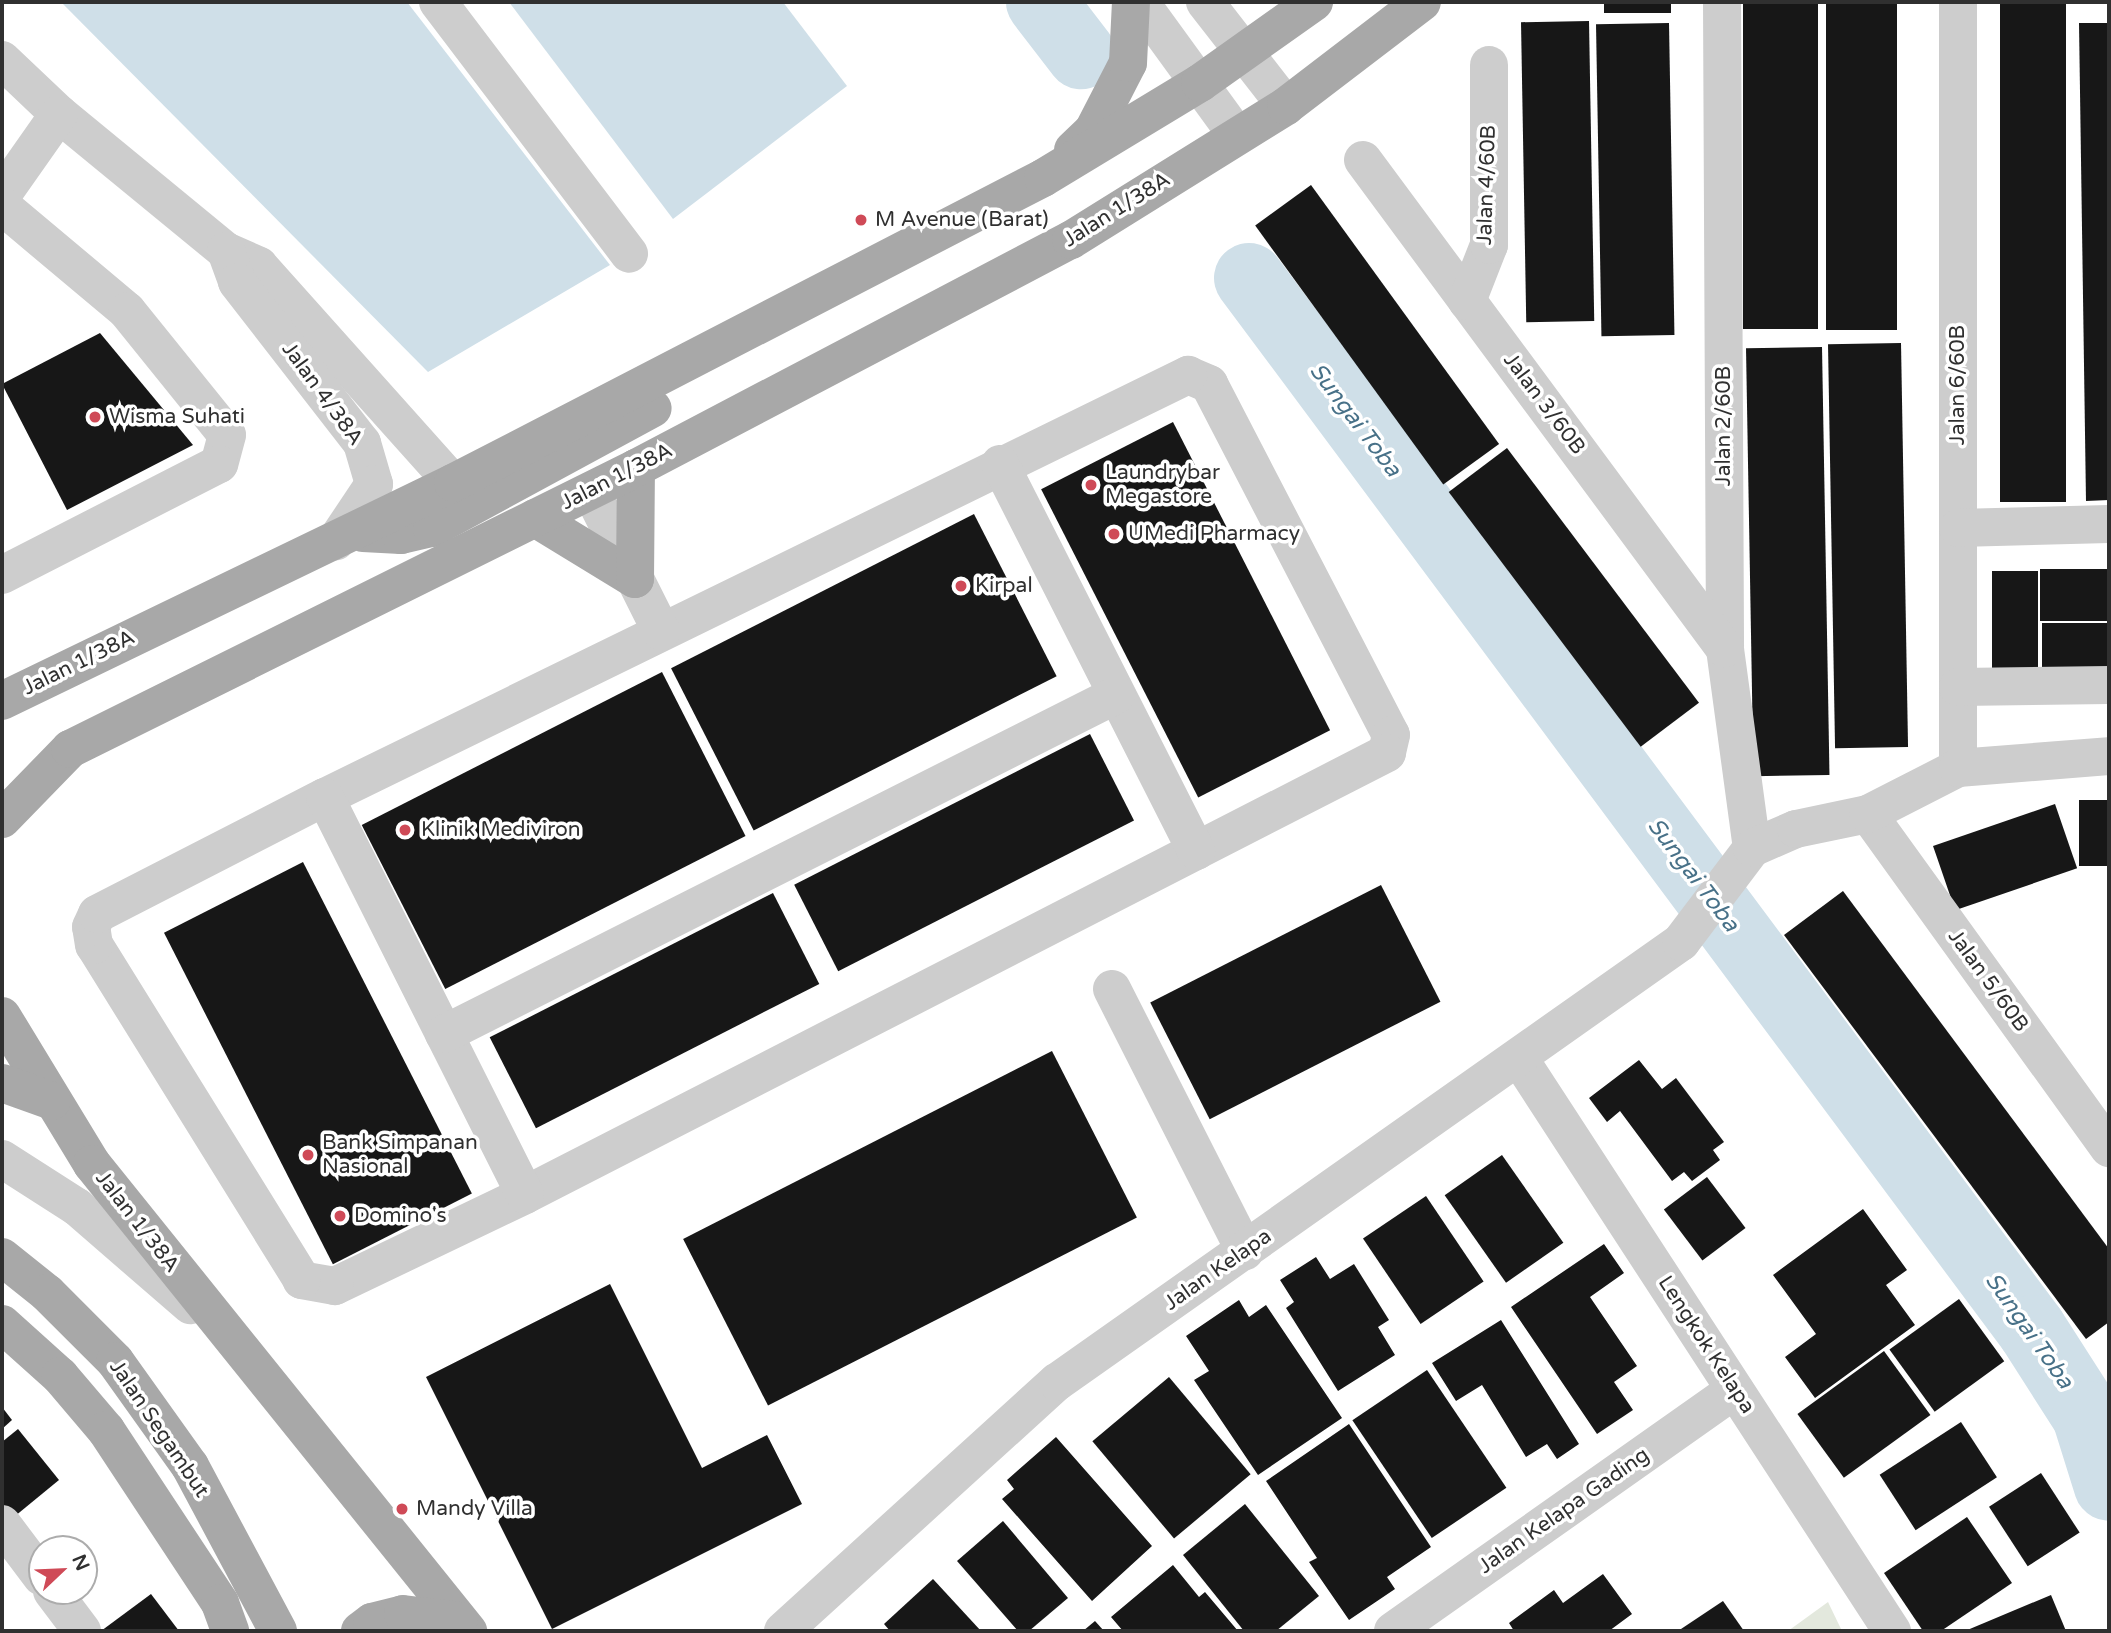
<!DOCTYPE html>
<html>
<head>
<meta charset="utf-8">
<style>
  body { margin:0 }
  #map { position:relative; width:2111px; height:1633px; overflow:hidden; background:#fff; font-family:"Varela Round",sans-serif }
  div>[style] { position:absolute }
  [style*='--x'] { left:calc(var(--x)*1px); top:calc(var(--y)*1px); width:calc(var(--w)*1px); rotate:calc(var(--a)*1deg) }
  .green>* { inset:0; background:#e3e8dd }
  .water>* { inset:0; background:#cfdfe8 }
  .river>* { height:70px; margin:-35px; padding:0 35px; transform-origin:35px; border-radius:35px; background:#cfdfe8 }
  .building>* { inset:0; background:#171717; transform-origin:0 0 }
  .minor>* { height:38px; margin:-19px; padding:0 19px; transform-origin:19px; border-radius:19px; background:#cdcdcd }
  .major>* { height:38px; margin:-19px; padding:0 19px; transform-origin:19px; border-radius:19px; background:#a8a8a8 }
  .dots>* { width:19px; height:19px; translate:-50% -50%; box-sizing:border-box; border:4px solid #fff; border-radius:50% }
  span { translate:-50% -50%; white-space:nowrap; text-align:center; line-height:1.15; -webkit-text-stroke:7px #fff; paint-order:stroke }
  .street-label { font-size:21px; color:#303030 }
  .poi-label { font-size:21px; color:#303030 }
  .left { translate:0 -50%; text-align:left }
  .water-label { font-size:23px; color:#487188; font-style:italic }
  .frame { position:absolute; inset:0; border:4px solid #303030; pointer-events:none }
  .north { position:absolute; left:28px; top:1535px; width:70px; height:70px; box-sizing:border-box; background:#fff; border:2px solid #acacac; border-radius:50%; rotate:67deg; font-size:19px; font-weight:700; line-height:28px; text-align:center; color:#303030 }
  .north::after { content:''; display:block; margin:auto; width:24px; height:32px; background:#cf4a57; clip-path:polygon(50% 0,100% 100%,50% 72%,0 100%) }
</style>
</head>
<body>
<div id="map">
  <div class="green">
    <div style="clip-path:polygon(1828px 1602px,1842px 1631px,1788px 1631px)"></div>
  </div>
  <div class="water">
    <div style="clip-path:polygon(61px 2px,407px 2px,610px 265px,428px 372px)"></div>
    <div style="clip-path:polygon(509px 2px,783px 2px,847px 86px,673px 219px)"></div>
  </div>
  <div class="river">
    <div style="--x:1041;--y:2;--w:66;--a:52.4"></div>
    <div style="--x:1249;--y:278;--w:1311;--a:53.34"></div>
    <div style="--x:2032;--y:1330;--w:102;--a:57.4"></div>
    <div style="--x:2087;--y:1416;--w:73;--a:72.6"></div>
  </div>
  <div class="building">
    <div style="left:1604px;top:2px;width:67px;height:11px"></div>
    <div style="left:1743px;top:2px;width:75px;height:327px"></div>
    <div style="left:1826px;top:2px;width:71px;height:328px"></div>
    <div style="left:2000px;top:2px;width:66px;height:500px"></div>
    <div style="left:1589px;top:21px;width:300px;height:68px;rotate:89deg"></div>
    <div style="left:1669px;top:23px;width:312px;height:73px;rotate:89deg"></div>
    <div style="clip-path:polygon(2079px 23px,2109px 23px,2109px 500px,2086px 501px)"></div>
    <div style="left:1311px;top:185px;width:320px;height:69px;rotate:54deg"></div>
    <div style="clip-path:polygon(100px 333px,193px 445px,67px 510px,2px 384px)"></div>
    <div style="left:1901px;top:343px;width:404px;height:73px;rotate:89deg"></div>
    <div style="left:1822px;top:347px;width:428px;height:76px;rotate:89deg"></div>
    <div style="left:1173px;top:422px;width:346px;height:148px;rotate:63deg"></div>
    <div style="left:1507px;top:448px;width:319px;height:73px;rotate:53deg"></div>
    <div style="left:974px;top:514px;width:182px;height:340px;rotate:63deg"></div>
    <div style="left:2040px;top:569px;width:69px;height:52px"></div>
    <div style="left:1992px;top:571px;width:46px;height:101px"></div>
    <div style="left:2109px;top:623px;width:53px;height:67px;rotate:90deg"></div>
    <div style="left:662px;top:672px;width:184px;height:337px;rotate:63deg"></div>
    <div style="left:1090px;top:734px;width:97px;height:332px;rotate:63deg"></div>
    <div style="left:2079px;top:800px;width:30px;height:66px"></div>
    <div style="left:2055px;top:804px;width:68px;height:129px;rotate:71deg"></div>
    <div style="left:303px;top:862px;width:372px;height:156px;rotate:63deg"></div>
    <div style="left:1381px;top:885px;width:131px;height:259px;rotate:63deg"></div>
    <div style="clip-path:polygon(1843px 891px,2109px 1249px,2109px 1322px,2086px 1339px,1784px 935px)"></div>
    <div style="left:773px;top:893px;width:102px;height:318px;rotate:63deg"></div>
    <div style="left:1052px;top:1051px;width:187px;height:414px;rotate:63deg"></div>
    <div style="clip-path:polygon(1639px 1060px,1662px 1089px,1676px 1078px,1724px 1142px,1713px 1150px,1720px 1160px,1692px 1181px,1684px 1172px,1672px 1181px,1620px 1111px,1607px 1122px,1589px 1098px)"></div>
    <div style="left:1502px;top:1155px;width:107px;height:70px;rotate:55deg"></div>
    <div style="left:1707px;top:1177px;width:64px;height:54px;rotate:53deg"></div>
    <div style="left:1426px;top:1196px;width:103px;height:76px;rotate:56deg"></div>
    <div style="clip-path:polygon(1863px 1209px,1907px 1270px,1886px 1285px,1915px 1325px,1815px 1398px,1785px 1357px,1816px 1334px,1773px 1275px)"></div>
    <div style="clip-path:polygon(1604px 1244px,1624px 1273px,1590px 1297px,1637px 1366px,1614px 1382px,1633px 1410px,1597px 1434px,1511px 1307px)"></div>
    <div style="clip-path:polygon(1316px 1257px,1330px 1279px,1354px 1264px,1389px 1320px,1378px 1327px,1395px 1355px,1338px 1391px,1286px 1308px,1294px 1302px,1280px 1280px)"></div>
    <div style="clip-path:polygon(610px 1284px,702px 1468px,767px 1435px,802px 1504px,552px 1629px,426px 1377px)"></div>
    <div style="left:1959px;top:1299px;width:77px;height:86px;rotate:54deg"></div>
    <div style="clip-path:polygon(1239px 1300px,1249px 1317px,1266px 1305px,1342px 1418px,1258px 1475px,1194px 1380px,1209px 1371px,1186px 1336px)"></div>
    <div style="clip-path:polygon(1501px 1320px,1579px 1444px,1557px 1459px,1547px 1444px,1526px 1457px,1482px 1385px,1456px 1401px,1432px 1363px)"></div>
    <div style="left:1884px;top:1351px;width:79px;height:107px;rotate:54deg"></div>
    <div style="left:1427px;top:1370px;width:142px;height:90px;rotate:56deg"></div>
    <div style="left:1169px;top:1377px;width:127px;height:100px;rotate:50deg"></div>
    <div style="clip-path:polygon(2px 1407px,12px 1420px,2px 1429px)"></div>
    <div style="left:1961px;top:1422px;width:66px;height:97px;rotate:57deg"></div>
    <div style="clip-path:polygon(1349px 1424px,1431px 1547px,1387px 1577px,1395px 1589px,1349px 1620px,1309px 1562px,1317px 1558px,1266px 1481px)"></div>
    <div style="clip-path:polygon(18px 1429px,59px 1480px,9px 1521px,2px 1512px,2px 1442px)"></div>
    <div style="clip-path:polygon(1056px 1437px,1152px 1546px,1092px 1601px,1002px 1499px,1014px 1489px,1007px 1480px)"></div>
    <div style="left:2041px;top:1473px;width:71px;height:62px;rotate:57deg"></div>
    <div style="clip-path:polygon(1245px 1504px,1319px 1596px,1276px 1631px,1244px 1631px,1183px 1555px)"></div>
    <div style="clip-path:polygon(1967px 1517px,2012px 1583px,1941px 1631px,1923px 1631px,1884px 1573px)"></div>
    <div style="clip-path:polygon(1003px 1521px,1068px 1598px,1029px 1631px,1018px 1631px,957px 1561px)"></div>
    <div style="clip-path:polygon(1173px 1565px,1199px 1597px,1205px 1592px,1238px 1631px,1123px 1631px,1111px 1617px)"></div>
    <div style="clip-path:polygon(1603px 1574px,1632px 1614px,1609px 1631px,1514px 1631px,1509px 1623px,1554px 1590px,1563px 1603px)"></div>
    <div style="clip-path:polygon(933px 1579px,981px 1631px,890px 1631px,884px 1624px)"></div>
    <div style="clip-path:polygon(151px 1594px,179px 1631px,101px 1631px)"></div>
    <div style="clip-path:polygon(2051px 1595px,2066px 1631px,1965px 1631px)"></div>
    <div style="clip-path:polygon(1723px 1601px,1744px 1631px,1678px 1631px)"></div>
    <div style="clip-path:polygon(1095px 1621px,1104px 1631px,1083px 1631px)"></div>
  </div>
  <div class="minor">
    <div style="--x:438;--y:2;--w:316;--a:52.8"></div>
    <div style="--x:1140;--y:2;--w:163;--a:54"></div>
    <div style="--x:1205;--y:2;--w:132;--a:52.1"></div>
    <div style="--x:1722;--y:2;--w:647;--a:89.73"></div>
    <div style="--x:1725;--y:649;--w:201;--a:82.3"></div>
    <div style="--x:1958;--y:2;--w:766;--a:90"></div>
    <div style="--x:2;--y:60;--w:79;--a:43.5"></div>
    <div style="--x:59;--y:114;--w:216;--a:39.4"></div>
    <div style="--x:226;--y:251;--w:36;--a:24"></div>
    <div style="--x:259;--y:266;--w:291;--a:48.2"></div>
    <div style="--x:1363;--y:160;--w:608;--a:53.49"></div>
    <div style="--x:2;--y:195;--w:99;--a:-54.9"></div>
    <div style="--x:2;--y:206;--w:163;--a:40"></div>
    <div style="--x:127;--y:311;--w:159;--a:51.1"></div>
    <div style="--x:227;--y:435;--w:30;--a:105"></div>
    <div style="--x:219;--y:464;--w:244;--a:152.9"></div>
    <div style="--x:226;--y:251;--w:33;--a:70"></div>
    <div style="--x:237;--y:282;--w:204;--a:52.2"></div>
    <div style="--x:362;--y:443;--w:43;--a:73.7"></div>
    <div style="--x:374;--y:484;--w:69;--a:123.7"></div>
    <div style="--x:1467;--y:301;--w:60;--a:-68.6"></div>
    <div style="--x:1489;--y:245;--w:180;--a:-90"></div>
    <div style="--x:1188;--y:375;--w:23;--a:23"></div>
    <div style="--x:1209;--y:384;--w:395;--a:62.6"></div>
    <div style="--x:1391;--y:735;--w:18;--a:103"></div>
    <div style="--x:1387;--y:753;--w:969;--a:152.85"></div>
    <div style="--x:525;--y:1195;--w:211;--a:154.4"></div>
    <div style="--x:335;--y:1286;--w:34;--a:-170"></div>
    <div style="--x:302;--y:1280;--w:394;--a:-121.8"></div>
    <div style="--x:94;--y:945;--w:18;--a:-99"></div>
    <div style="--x:91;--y:927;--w:14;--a:-65"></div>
    <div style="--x:97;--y:914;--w:256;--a:-27.2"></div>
    <div style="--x:325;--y:797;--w:961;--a:-26.06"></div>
    <div style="--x:1000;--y:464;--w:434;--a:63.1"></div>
    <div style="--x:591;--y:491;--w:157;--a:63.4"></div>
    <div style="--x:1958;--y:528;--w:151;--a:-1.5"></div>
    <div style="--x:1958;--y:687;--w:151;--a:-0.8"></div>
    <div style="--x:325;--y:797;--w:445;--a:63.3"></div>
    <div style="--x:1868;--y:814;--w:412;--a:54.2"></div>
    <div style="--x:1112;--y:989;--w:294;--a:63.1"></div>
    <div style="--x:444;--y:1034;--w:753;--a:-26.77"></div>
    <div style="--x:1519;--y:1058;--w:684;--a:56.94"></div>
    <div style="--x:2;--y:1159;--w:89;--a:32.6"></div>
    <div style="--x:77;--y:1207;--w:150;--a:40.9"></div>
    <div style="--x:2;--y:1524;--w:66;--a:53"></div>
    <div style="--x:52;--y:1591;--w:50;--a:53.1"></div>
    <div style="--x:783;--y:1631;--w:370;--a:-42.3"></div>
    <div style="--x:1057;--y:1382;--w:764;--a:-35.19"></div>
    <div style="--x:1681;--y:942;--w:118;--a:-52.9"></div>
    <div style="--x:1752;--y:848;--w:48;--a:-23.4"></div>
    <div style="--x:1796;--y:829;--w:74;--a:-11.8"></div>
    <div style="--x:1868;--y:814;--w:101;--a:-27.1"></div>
    <div style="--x:1958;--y:768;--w:151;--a:-4.5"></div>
    <div style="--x:1393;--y:1631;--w:418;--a:-35.2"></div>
  </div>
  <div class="major">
    <div style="--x:1073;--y:150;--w:28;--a:-44"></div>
    <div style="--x:1093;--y:131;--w:76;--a:-62.8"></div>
    <div style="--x:1128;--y:63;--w:61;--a:-87.2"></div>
    <div style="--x:535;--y:518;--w:117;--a:31.4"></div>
    <div style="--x:363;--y:533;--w:38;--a:3"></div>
    <div style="--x:401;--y:535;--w:32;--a:-13"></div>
    <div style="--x:432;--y:528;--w:251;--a:-28.5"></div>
    <div style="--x:635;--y:579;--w:111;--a:-89.5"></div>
    <div style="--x:2;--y:701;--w:501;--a:-25.8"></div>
    <div style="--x:453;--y:483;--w:664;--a:-27.34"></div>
    <div style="--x:1043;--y:178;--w:184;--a:-31.2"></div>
    <div style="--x:1200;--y:83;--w:140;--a:-35.4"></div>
    <div style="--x:2;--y:819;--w:98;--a:-45.8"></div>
    <div style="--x:70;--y:749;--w:632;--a:-26.4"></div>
    <div style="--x:636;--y:468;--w:491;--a:-27.7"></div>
    <div style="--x:1071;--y:240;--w:253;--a:-31.9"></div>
    <div style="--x:1286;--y:106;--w:171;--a:-37.4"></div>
    <div style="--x:2;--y:1016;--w:173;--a:58.7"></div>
    <div style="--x:92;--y:1164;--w:600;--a:51.16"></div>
    <div style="--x:2;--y:1083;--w:53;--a:19.8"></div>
    <div style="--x:2;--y:1257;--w:58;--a:38.7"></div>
    <div style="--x:47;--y:1293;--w:96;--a:45"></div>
    <div style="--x:115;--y:1361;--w:129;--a:54.5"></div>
    <div style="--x:190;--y:1466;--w:187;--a:61.9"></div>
    <div style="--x:2;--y:1324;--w:78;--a:41.9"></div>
    <div style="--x:60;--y:1376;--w:71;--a:49.6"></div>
    <div style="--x:106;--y:1430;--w:207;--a:56.6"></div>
    <div style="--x:220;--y:1603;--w:30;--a:70"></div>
    <div style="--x:360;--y:1631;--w:15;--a:-37"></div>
    <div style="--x:372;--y:1622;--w:32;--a:-14"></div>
    <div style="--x:403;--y:1614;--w:56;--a:7.1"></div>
  </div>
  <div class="dots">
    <div style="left:861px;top:220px;background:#cf4a57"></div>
    <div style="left:95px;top:417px;background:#cf4a57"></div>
    <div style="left:1091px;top:485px;background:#cf4a57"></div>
    <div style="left:1114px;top:534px;background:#cf4a57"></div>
    <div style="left:961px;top:586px;background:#cf4a57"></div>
    <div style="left:405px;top:830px;background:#cf4a57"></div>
    <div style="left:308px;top:1155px;background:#cf4a57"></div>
    <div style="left:340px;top:1216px;background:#cf4a57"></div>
    <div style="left:402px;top:1509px;background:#cf4a57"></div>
  </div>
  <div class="street-label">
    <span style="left:1487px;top:185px;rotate:-88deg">Jalan 4/60B</span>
    <span style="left:1117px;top:210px;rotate:-32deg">Jalan 1/38A</span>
    <span style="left:1958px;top:385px;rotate:-90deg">Jalan 6/60B</span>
    <span style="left:322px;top:394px;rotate:54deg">Jalan 4/38A</span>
    <span style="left:1544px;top:404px;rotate:53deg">Jalan 3/60B</span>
    <span style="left:1724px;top:426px;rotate:-90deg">Jalan 2/60B</span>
    <span style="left:617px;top:477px;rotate:-27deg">Jalan 1/38A</span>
    <span style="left:79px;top:663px;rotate:-26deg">Jalan 1/38A</span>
    <span style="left:1988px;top:981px;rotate:54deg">Jalan 5/60B</span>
    <span style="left:137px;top:1222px;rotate:52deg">Jalan 1/38A</span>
    <span style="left:1218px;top:1270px;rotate:-35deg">Jalan Kelapa</span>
    <span style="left:1706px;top:1345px;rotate:57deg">Lengkok Kelapa</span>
    <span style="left:159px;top:1429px;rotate:56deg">Jalan Segambut</span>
    <span style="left:1564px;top:1511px;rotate:-35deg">Jalan Kelapa Gading</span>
  </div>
  <div class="poi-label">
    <span class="left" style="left:875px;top:220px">M Avenue (Barat)</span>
    <span class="left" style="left:109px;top:417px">Wisma Suhati</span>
    <span class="left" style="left:1105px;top:485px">Laundrybar<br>Megastore</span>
    <span class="left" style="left:1128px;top:534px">UMedi Pharmacy</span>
    <span class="left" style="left:975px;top:586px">Kirpal</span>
    <span class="left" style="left:421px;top:830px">Klinik Mediviron</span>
    <span class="left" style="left:322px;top:1155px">Bank Simpanan<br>Nasional</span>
    <span class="left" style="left:354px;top:1216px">Domino's</span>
    <span class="left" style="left:416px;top:1509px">Mandy Villa</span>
  </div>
  <div class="water-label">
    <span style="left:1355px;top:420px;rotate:53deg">Sungai Toba</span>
    <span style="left:1693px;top:875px;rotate:53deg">Sungai Toba</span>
    <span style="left:2029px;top:1331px;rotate:55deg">Sungai Toba</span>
  </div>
  <div class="frame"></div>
  <div class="north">N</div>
</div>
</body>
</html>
